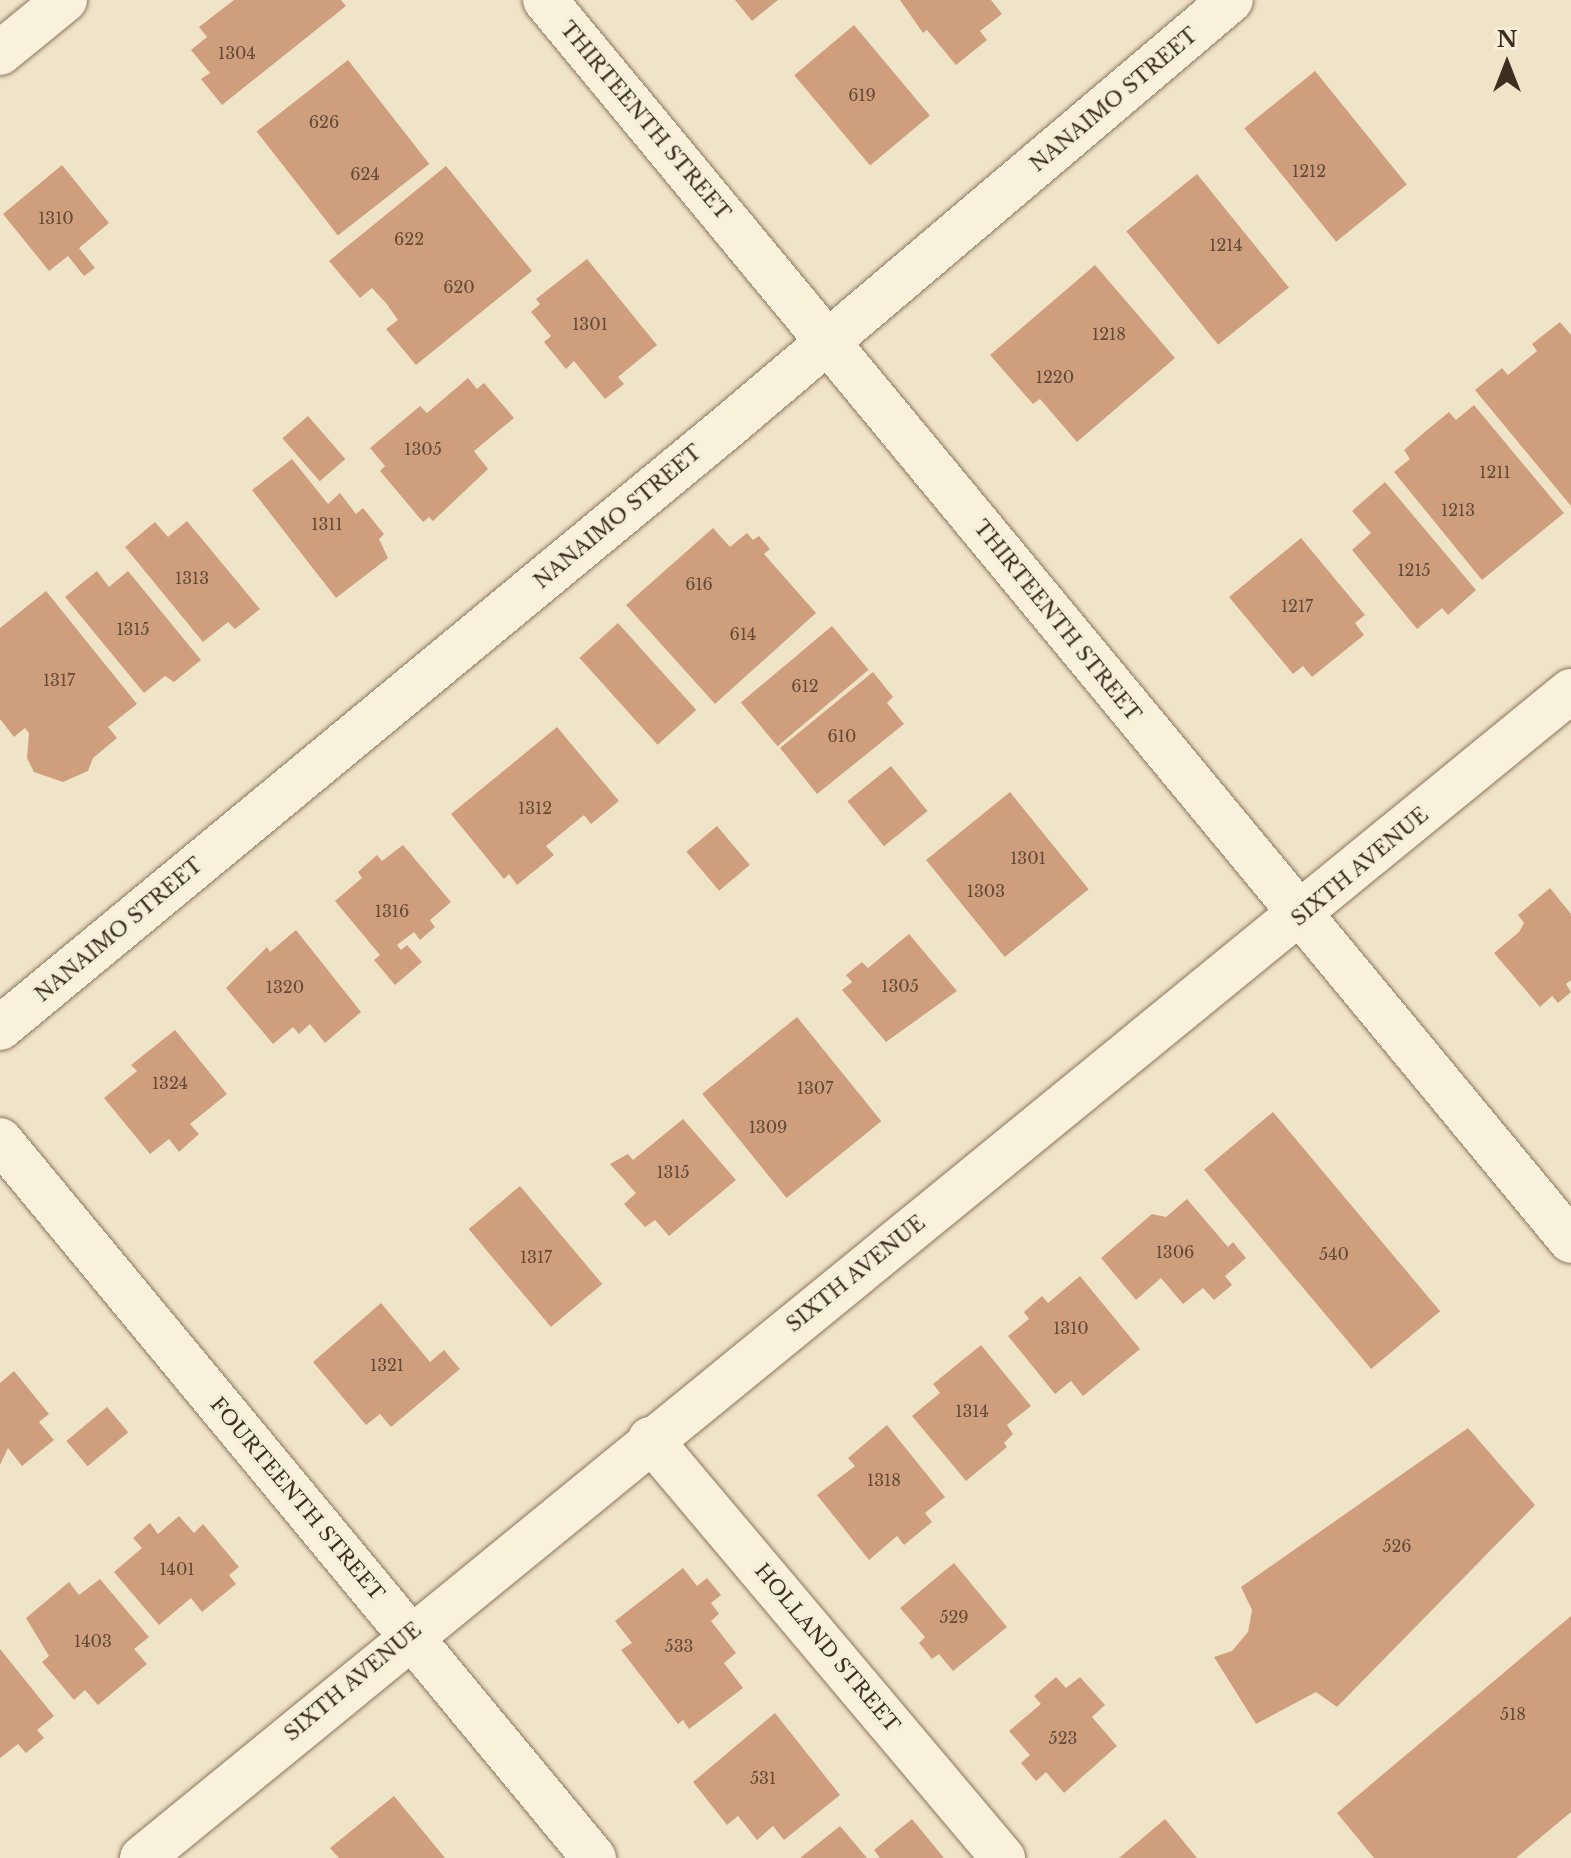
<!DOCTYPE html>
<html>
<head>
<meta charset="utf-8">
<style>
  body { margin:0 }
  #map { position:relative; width:1571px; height:1858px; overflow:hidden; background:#f0e4c8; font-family:"Libre Baskerville",serif }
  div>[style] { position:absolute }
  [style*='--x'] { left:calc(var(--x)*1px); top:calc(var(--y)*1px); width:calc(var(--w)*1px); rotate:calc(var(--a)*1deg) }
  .building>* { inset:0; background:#cf9f7d; transform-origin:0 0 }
  .roads { filter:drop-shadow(0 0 2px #8d765c) drop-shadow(0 0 2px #8d765c) }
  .street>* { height:44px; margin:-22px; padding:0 22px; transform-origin:22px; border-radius:22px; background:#faf1dc }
  .secondary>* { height:44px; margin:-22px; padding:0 22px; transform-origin:22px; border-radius:22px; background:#faf1dc }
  span { translate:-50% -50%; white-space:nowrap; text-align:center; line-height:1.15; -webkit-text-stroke:6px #f7eed8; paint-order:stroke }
  .number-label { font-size:16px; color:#624a37 }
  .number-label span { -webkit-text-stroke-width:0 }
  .street-label { font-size:20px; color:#3d2e20 }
  .north { position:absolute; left:1467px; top:24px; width:80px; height:80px; -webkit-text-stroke:6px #f7eed8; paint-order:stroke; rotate:0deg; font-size:22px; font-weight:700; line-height:32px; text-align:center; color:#3d2e20 }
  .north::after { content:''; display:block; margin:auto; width:28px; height:36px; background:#3d2e20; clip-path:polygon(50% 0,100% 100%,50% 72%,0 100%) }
</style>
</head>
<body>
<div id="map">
  <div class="building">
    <div style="clip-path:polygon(234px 0,341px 0,346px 6px,222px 105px,201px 79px,210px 73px,191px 50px,207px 37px,199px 27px)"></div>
    <div style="clip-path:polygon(735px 0,778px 0,752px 21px)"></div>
    <div style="clip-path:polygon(900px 0,991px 0,1002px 14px,980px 31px,987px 40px,956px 65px,927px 30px,923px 33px)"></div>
    <div style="left:854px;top:25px;width:118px;height:78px;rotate:50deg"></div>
    <div style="left:348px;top:60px;width:132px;height:116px;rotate:52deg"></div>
    <div style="left:1315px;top:71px;width:146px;height:91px;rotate:51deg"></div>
    <div style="clip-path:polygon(62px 165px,109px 223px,79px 248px,95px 268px,84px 276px,68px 256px,49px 271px,3px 214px)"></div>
    <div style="clip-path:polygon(446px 166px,532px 271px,416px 365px,386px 329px,398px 320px,386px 303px,372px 288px,360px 298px,329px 261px)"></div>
    <div style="left:1197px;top:174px;width:146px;height:91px;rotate:51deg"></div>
    <div style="clip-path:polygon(587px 259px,657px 345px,618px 377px,624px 384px,605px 399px,574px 361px,566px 369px,544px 342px,551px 336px,531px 312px,540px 304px,536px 299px)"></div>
    <div style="clip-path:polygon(1095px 265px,1175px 358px,1077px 442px,1040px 399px,1033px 404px,990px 355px)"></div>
    <div style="clip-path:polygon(1560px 322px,1571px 335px,1571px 506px,1475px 390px,1502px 368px,1508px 375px,1537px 351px,1532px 344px)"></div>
    <div style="clip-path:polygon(468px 378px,477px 389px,484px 383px,514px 418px,474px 451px,488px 469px,433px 521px,429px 517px,423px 522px,380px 471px,385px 466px,370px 448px,420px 406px,427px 413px)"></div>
    <div style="clip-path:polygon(1474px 405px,1564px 513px,1482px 580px,1394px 472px,1410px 459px,1404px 450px,1426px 431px,1449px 412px,1456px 420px)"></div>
    <div style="left:308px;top:416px;width:57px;height:34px;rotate:49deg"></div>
    <div style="clip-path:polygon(292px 459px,328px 504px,340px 493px,356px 514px,363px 508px,384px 534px,379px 539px,388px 558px,336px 598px,252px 490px)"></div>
    <div style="clip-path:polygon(1385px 482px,1476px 590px,1448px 615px,1442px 608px,1417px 629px,1352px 550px,1371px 533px,1352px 511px)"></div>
    <div style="clip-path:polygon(187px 521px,260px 609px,235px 629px,228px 622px,203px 642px,125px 547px,155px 522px,168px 537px)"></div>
    <div style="clip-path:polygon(713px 528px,730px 547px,747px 533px,753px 540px,759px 536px,770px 549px,764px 554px,816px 613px,715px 704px,626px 605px)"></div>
    <div style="clip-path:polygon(1301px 538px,1365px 615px,1355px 623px,1364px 635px,1312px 677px,1303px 666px,1293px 674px,1229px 597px)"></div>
    <div style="clip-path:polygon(97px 571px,109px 587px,128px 571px,201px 660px,174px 682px,165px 676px,144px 693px,65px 597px)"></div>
    <div style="clip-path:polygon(46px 591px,137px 704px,108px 727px,117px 738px,93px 758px,88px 771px,63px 782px,34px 772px,27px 758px,29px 733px,25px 728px,14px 737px,0 719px,0 628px)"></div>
    <div style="left:618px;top:623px;width:117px;height:52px;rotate:48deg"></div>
    <div style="left:832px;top:626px;width:57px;height:119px;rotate:50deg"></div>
    <div style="clip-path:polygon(873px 672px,893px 697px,887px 703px,904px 724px,817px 794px,780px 748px)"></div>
    <div style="clip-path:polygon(557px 727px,619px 801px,591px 824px,584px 815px,546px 846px,554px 855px,517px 885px,509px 874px,504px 879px,451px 814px)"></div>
    <div style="left:891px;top:766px;width:58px;height:56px;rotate:51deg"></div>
    <div style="left:1010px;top:792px;width:125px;height:108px;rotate:51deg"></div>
    <div style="left:717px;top:826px;width:51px;height:40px;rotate:50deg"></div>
    <div style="clip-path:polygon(403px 845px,451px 902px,430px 920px,435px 927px,420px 940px,414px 932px,397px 945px,401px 950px,407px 945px,422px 962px,395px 985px,374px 960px,380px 955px,335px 901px,362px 878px,358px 872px,377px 855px,382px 861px)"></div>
    <div style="clip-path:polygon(1550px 888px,1571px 914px,1571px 980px,1566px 984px,1571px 992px,1558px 1003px,1552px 996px,1540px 1007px,1494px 953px,1519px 932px,1524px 923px,1518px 915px)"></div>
    <div style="clip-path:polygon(296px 930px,361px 1012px,325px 1043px,310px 1024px,299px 1034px,293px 1027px,273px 1044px,226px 988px,267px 947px,270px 952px)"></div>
    <div style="clip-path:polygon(909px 934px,957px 991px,886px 1042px,842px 990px,852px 982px,846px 975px,862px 962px,868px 968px)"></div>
    <div style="left:797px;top:1017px;width:134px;height:122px;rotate:51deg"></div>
    <div style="clip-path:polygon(175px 1030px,227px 1094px,190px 1124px,199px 1134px,179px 1152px,169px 1139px,150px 1154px,104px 1098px,137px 1071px,131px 1065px)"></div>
    <div style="left:1273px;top:1112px;width:260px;height:90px;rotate:50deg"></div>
    <div style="clip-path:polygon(683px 1119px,736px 1180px,669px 1236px,655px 1220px,645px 1227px,624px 1204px,636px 1193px,610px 1164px,628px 1154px,633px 1160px)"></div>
    <div style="left:520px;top:1186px;width:128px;height:67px;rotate:50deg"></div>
    <div style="clip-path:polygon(1187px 1199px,1228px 1247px,1233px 1242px,1246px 1258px,1225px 1276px,1232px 1285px,1214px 1300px,1203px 1288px,1183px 1304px,1161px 1278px,1136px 1300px,1101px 1258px,1152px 1214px,1166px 1217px)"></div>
    <div style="clip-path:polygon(1080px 1276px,1140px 1349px,1083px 1396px,1071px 1381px,1055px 1394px,1008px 1336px,1029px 1319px,1024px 1312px,1042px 1296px,1048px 1303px)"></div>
    <div style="clip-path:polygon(381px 1303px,430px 1362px,444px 1350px,460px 1369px,391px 1427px,380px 1414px,366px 1425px,313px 1362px)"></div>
    <div style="clip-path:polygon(981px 1345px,1031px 1406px,1007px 1425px,1013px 1434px,1004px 1443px,1007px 1447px,966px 1481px,912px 1416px,940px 1393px,933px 1384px)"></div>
    <div style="clip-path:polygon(14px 1371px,49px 1414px,39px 1422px,54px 1440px,22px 1466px,8px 1448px,0 1465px,0 1383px)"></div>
    <div style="left:107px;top:1407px;width:33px;height:53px;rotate:50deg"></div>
    <div style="clip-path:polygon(887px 1425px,945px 1497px,925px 1513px,932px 1522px,904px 1545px,897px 1536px,869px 1560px,817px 1495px,855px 1466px,848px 1458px)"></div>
    <div style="clip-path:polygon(1468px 1428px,1535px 1505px,1337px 1707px,1316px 1692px,1256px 1724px,1214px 1657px,1232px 1651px,1248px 1632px,1252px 1610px,1241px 1587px)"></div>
    <div style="clip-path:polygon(179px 1516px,194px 1533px,203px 1524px,239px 1567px,229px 1575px,236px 1584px,202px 1612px,191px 1598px,159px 1625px,114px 1572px,142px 1548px,133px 1538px,150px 1523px,158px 1534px)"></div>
    <div style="clip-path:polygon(954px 1563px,1007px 1627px,953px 1671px,939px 1654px,932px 1659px,919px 1643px,925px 1637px,900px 1608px)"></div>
    <div style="clip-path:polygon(683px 1568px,697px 1586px,707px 1578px,721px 1595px,711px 1603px,719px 1614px,711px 1621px,736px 1653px,724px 1663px,743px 1688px,689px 1729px,683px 1720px,678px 1724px,621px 1650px,632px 1643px,615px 1621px)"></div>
    <div style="clip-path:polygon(100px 1579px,149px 1637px,134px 1649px,147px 1664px,98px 1705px,85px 1690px,74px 1700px,42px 1662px,49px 1656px,26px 1618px,69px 1582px,79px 1595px)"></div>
    <div style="clip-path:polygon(1571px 1616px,1571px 1812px,1516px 1858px,1374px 1858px,1337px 1813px)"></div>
    <div style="clip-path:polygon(0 1649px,54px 1716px,37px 1730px,44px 1738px,26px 1753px,18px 1744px,0 1758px)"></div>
    <div style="clip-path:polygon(1056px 1677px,1066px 1688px,1080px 1677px,1105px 1705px,1092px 1717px,1117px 1746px,1064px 1793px,1046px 1772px,1036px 1781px,1021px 1763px,1030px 1755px,1009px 1731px,1041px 1704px,1034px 1696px)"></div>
    <div style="clip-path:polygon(775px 1713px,840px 1795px,784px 1840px,773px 1826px,757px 1840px,738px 1816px,727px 1825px,693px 1782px)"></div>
    <div style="clip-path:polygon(394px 1796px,445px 1858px,339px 1858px,330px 1848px)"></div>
    <div style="clip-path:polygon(912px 1819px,944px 1858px,880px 1858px,874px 1850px)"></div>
    <div style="clip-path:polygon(1165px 1819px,1197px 1858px,1119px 1858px)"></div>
    <div style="clip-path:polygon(840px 1826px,867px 1858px,800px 1858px)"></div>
  </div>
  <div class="roads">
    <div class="street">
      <div style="--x:545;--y:0;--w:1610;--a:50.42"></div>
      <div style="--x:0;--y:53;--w:84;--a:-39.2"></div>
      <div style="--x:0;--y:1028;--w:950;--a:-39.57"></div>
      <div style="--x:732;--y:423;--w:654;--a:-40.29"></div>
      <div style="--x:0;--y:1140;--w:932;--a:50.4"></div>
      <div style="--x:650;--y:1439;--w:548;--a:49.89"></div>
    </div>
    <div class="secondary">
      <div style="--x:142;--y:1858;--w:1845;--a:-39.24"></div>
    </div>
  </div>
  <div class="number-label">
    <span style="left:237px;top:53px">1304</span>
    <span style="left:862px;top:95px">619</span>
    <span style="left:324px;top:122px">626</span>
    <span style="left:1309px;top:171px">1212</span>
    <span style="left:365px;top:174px">624</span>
    <span style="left:56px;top:218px">1310</span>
    <span style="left:409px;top:239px">622</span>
    <span style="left:1226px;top:245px">1214</span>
    <span style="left:459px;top:287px">620</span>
    <span style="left:590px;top:324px">1301</span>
    <span style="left:1109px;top:334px">1218</span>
    <span style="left:1055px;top:377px">1220</span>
    <span style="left:423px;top:449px">1305</span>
    <span style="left:1495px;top:472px">1211</span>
    <span style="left:1458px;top:510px">1213</span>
    <span style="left:327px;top:524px">1311</span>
    <span style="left:1414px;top:570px">1215</span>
    <span style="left:192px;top:578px">1313</span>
    <span style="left:699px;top:584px">616</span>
    <span style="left:1297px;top:606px">1217</span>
    <span style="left:133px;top:629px">1315</span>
    <span style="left:743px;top:634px">614</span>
    <span style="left:59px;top:680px">1317</span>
    <span style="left:805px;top:686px">612</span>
    <span style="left:842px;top:736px">610</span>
    <span style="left:535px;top:808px">1312</span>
    <span style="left:1028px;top:858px">1301</span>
    <span style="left:986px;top:891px">1303</span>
    <span style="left:392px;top:911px">1316</span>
    <span style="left:900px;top:986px">1305</span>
    <span style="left:285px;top:987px">1320</span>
    <span style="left:170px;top:1083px">1324</span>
    <span style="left:815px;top:1088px">1307</span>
    <span style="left:768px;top:1127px">1309</span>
    <span style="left:673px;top:1172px">1315</span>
    <span style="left:1175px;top:1252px">1306</span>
    <span style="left:1334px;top:1254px">540</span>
    <span style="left:536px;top:1257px">1317</span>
    <span style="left:1071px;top:1328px">1310</span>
    <span style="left:387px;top:1365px">1321</span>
    <span style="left:972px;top:1411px">1314</span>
    <span style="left:884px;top:1480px">1318</span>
    <span style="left:1397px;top:1546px">526</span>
    <span style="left:177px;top:1569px">1401</span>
    <span style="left:954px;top:1617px">529</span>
    <span style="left:93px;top:1641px">1403</span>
    <span style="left:679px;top:1646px">533</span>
    <span style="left:1513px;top:1714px">518</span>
    <span style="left:1063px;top:1738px">523</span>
    <span style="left:763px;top:1778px">531</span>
  </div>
  <div class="street-label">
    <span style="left:1114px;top:100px;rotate:-40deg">NANAIMO STREET</span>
    <span style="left:645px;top:121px;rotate:50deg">THIRTEENTH STREET</span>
    <span style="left:618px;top:517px;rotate:-40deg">NANAIMO STREET</span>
    <span style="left:1057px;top:621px;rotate:51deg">THIRTEENTH STREET</span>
    <span style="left:1360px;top:867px;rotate:-40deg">SIXTH AVENUE</span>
    <span style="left:119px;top:930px;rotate:-40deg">NANAIMO STREET</span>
    <span style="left:856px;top:1274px;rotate:-39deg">SIXTH AVENUE</span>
    <span style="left:297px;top:1499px;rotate:50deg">FOURTEENTH STREET</span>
    <span style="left:827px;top:1648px;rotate:50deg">HOLLAND STREET</span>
    <span style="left:353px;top:1682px;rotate:-40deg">SIXTH AVENUE</span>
  </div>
  <div class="north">N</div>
</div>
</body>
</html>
